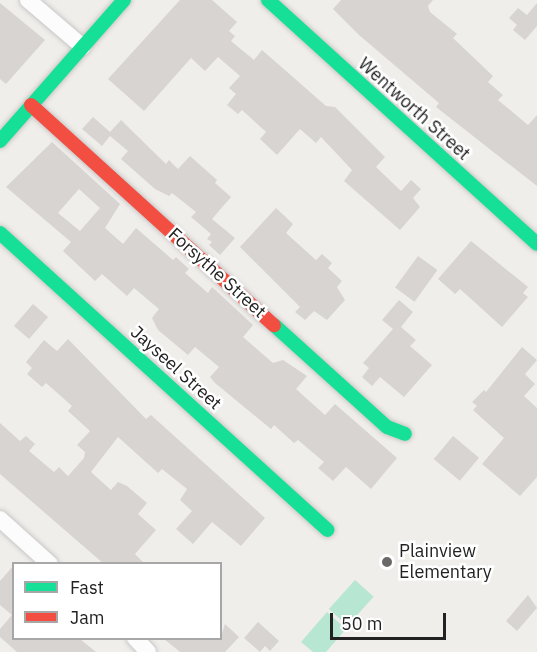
<!DOCTYPE html>
<html>
<head>
<meta charset="utf-8">
<style>
  body { margin:0 }
  #map { position:relative; width:537px; height:652px; overflow:hidden; background:#f0eeeb; font-family:"IBM Plex Sans",sans-serif }
  div>[style] { position:absolute }
  [style*='--x'] { left:calc(var(--x)*1px); top:calc(var(--y)*1px); width:calc(var(--w)*1px); rotate:calc(var(--a)*1deg) }
  .pitch>* { inset:0; background:#b7e6d2; transform-origin:0 0 }
  .building>* { inset:0; background:#d7d4d2; transform-origin:0 0 }
  .roads { filter:drop-shadow(0 0 2px #c9c8c7) drop-shadow(0 0 2px #c9c8c7) }
  .street>* { height:16px; margin:-8px; padding:0 8px; transform-origin:8px; border-radius:8px; background:#fdfcfc }
  .fast>* { height:14px; margin:-7px; padding:0 7px; transform-origin:7px; border-radius:7px; background:#16e098 }
  .jam>* { height:14px; margin:-7px; padding:0 7px; transform-origin:7px; border-radius:7px; background:#f24e42 }
  .dots>* { width:16px; height:16px; translate:-50% -50%; box-sizing:border-box; border:3px solid #fff; border-radius:50% }
  span { translate:-50% -50%; white-space:nowrap; text-align:center; line-height:1.15; -webkit-text-stroke:5px #fff; paint-order:stroke }
  .street-label { font-size:18px; color:#222 }
  .poi-label { font-size:18px; color:#222 }
  .left { translate:0 -50%; text-align:left }
  .legend { position:absolute; left:12px; top:562px; width:210px; height:78px; box-sizing:border-box; background:#fff; border:2px solid #a7a7a7; margin:0; padding:8px 10px; list-style:none; font-size:18px; color:#222 }
  .legend li { display:flex; align-items:center; gap:12px; height:30px }
  .legend b { width:30px; border:2px solid #a7a7a7 }
  .scale { position:absolute; left:330px; top:613px; width:116px; height:27px; box-sizing:border-box; border:3px solid #222; border-top:0; padding-left:8px; font-size:18px; line-height:21px; white-space:nowrap; color:#222; -webkit-text-stroke:4px #fff; paint-order:stroke }
</style>
</head>
<body>
<div id="map">
  <div class="pitch">
    <div style="left:355px;top:580px;width:25px;height:39px;rotate:42deg"></div>
    <div style="clip-path:polygon(327px 612px,346px 629px,326px 652px,313px 652px,301px 642px)"></div>
  </div>
  <div class="building">
    <div style="clip-path:polygon(180px 0,212px 0,237px 22px,229px 31px,235px 36px,231px 41px,254px 60px,262px 50px,326px 106px,335px 107px,385px 157px,376px 167px,401px 191px,411px 180px,421px 189px,413px 198px,420px 207px,400px 230px,344px 181px,352px 170px,321px 137px,316px 143px,300px 129px,277px 155px,260px 139px,266px 132px,242px 110px,238px 114px,227px 105px,236px 94px,229px 88px,240px 76px,218px 57px,205px 71px,191px 58px,144px 111px,108px 79px)"></div>
    <div style="clip-path:polygon(341px 0,433px 0,428px 6px,430px 12px,457px 34px,453px 38px,493px 76px,488px 82px,503px 95px,498px 100px,528px 125px,537px 115px,537px 186px,436px 107px,439px 103px,359px 35px,333px 9px)"></div>
    <div style="clip-path:polygon(0 3px,45px 40px,6px 84px,0 79px)"></div>
    <div style="clip-path:polygon(537px 3px,537px 26px,525px 40px,513px 30px,517px 25px,509px 18px,518px 8px,527px 15px)"></div>
    <div style="clip-path:polygon(93px 117px,110px 132px,121px 120px,166px 164px,169px 160px,178px 169px,190px 156px,217px 180px,215px 183px,231px 197px,212px 219px,235px 238px,220px 255px,209px 245px,212px 242px,207px 239px,211px 234px,191px 217px,196px 212px,172px 193px,169px 196px,155px 189px,121px 159px,128px 151px,110px 136px,102px 146px,82px 129px)"></div>
    <div style="clip-path:polygon(evenodd,52px 142px,120px 204px,105px 228px,123px 244px,136px 228px,173px 260px,176px 257px,189px 269px,185px 273px,208px 293px,212px 287px,253px 325px,243px 337px,273px 363px,283px 360px,307px 376px,296px 389px,325px 415px,335px 404px,397px 458px,371px 489px,346px 467px,333px 481px,318px 468px,324px 462px,298px 440px,294px 443px,274px 425px,271px 429px,215px 383px,210px 377px,219px 367px,195px 347px,188px 355px,158px 330px,152px 318px,159px 309px,134px 288px,127px 296px,102px 274px,95px 281px,63px 251px,71px 242px,6px 187px,52px 142px,79px 189px,100px 208px,80px 231px,58px 213px,79px 189px)"></div>
    <div style="clip-path:polygon(276px 208px,293px 224px,286px 233px,316px 260px,322px 254px,332px 263px,328px 268px,342px 281px,337px 287px,345px 300px,327px 320px,314px 311px,305px 320px,295px 312px,300px 307px,240px 247px)"></div>
    <div style="clip-path:polygon(471px 241px,528px 287px,523px 293px,528px 297px,502px 327px,460px 289px,455px 294px,438px 279px)"></div>
    <div style="left:418px;top:256px;width:24px;height:39px;rotate:36deg"></div>
    <div style="clip-path:polygon(399px 300px,413px 312px,401px 327px,416px 340px,410px 346px,432px 365px,404px 397px,380px 377px,372px 386px,362px 377px,369px 368px,363px 363px,393px 329px,382px 320px)"></div>
    <div style="left:33px;top:304px;width:20px;height:29px;rotate:41deg"></div>
    <div style="clip-path:polygon(68px 339px,146px 419px,151px 415px,265px 518px,241px 546px,212px 522px,193px 544px,176px 529px,192px 511px,180px 500px,187px 489px,162px 469px,158px 473px,118px 437px,91px 472px,111px 490px,118px 482px,127px 486px,147px 503px,138px 514px,156px 530px,135px 554px,145px 564px,104px 564px,0 474px,0 423px,20px 441px,26px 436px,35px 444px,29px 451px,54px 472px,59px 467px,68px 476px,84px 458px,85px 452px,77px 445px,90px 431px,68px 411px,72px 406px,46px 383px,42px 387px,27px 374px,32px 368px,26px 362px,44px 340px,57px 351px)"></div>
    <div style="clip-path:polygon(522px 347px,537px 360px,525px 374px,535px 384px,524px 396px,537px 408px,537px 477px,520px 496px,482px 464px,504px 438px,473px 410px,477px 406px,472px 402px,484px 390px,486px 392px)"></div>
    <div style="left:453px;top:436px;width:34px;height:30px;rotate:40deg"></div>
    <div style="clip-path:polygon(14px 565px,14px 639px,80px 639px,96px 652px,17px 652px,0 637px,0 629px,12px 615px,0 605px,0 581px)"></div>
    <div style="clip-path:polygon(528px 595px,537px 608px,517px 631px,506px 621px)"></div>
    <div style="clip-path:polygon(258px 622px,279px 641px,270px 651px,265px 646px,260px 652px,244px 638px)"></div>
    <div style="clip-path:polygon(225px 624px,239px 637px,225px 652px,180px 652px,164px 639px,220px 639px)"></div>
  </div>
  <div class="roads">
    <div class="street">
      <div style="--x:28;--y:0;--w:72;--a:40.5"></div>
      <div style="--x:0;--y:519;--w:67;--a:42"></div>
      <div style="--x:135;--y:638;--w:19;--a:47"></div>
    </div>
    <div class="fast">
      <div style="--x:268;--y:0;--w:363;--a:42.2"></div>
      <div style="--x:0;--y:141;--w:188;--a:-48.7"></div>
      <div style="--x:0;--y:233;--w:442;--a:42.2"></div>
      <div style="--x:274;--y:325;--w:152;--a:42.1"></div>
      <div style="--x:387;--y:427;--w:19;--a:21"></div>
    </div>
    <div class="jam">
      <div style="--x:31;--y:105;--w:328;--a:42.2"></div>
    </div>
  </div>
  <div class="dots">
    <div style="left:387px;top:562px;background:#6a6968"></div>
  </div>
  <div class="street-label">
    <span style="left:414px;top:109px;rotate:42deg">Wentworth Street</span>
    <span style="left:217px;top:273px;rotate:42deg">Forsythe Street</span>
    <span style="left:176px;top:368px;rotate:42deg">Jayseel Street</span>
  </div>
  <div class="poi-label">
    <span class="left" style="left:399px;top:562px">Plainview<br>Elementary</span>
  </div>
  <ul class="legend">
  <li><b style="height:8px;background:#16e098"></b>Fast</li>
  <li><b style="height:8px;background:#f24e42"></b>Jam</li>
  </ul>
  <div class="scale">50 m</div>
</div>
</body>
</html>
